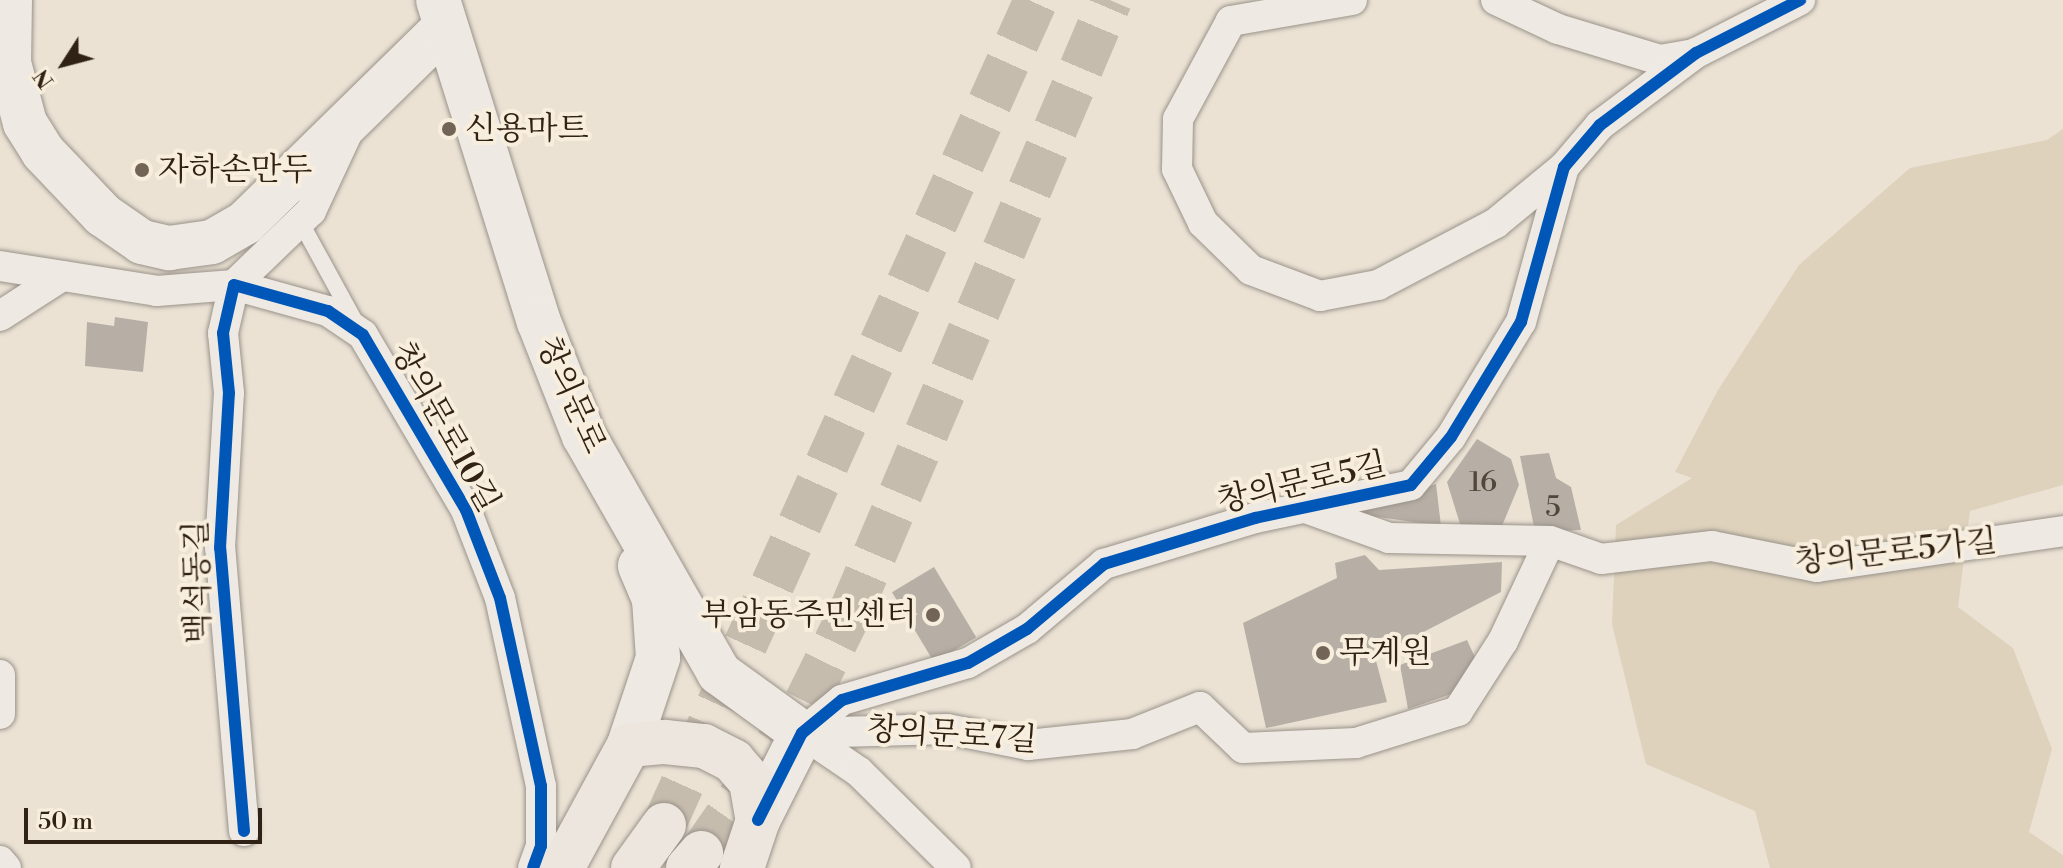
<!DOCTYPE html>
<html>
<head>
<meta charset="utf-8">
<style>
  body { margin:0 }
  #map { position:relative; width:2063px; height:868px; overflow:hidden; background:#ebe2d4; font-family:"Libre Bodoni","Noto Serif KR",serif }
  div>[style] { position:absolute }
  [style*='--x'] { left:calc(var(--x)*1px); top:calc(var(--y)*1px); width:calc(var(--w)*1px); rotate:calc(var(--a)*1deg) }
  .green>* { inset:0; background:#ded2bd }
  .building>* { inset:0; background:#b7afa5; transform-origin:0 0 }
  .primary-tunnel>* { height:44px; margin-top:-22px; transform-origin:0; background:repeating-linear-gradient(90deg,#c6bcae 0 44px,transparent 0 66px) }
  .roads { filter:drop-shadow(0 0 2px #9a938a) drop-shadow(0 0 2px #9a938a) }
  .lane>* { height:16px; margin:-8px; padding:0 8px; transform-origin:8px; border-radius:8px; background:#eeeae3 }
  .street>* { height:30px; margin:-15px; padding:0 15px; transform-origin:15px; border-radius:15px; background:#eeeae3 }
  .secondary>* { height:44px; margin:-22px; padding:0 22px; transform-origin:22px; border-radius:22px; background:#eeeae3 }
  .primary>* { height:44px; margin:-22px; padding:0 22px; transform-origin:22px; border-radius:22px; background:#ece6de }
  .cycleway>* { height:12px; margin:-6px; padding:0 6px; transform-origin:6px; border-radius:6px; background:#0057b8 }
  .dots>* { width:22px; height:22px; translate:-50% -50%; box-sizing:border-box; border:4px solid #f8eedd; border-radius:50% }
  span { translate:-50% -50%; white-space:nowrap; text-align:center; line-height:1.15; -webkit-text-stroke:8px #f8eedd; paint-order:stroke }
  .number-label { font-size:28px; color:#52453a }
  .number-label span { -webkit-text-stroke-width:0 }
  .poi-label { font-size:32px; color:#312216 }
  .left { translate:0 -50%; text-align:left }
  .right { translate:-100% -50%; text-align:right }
  .street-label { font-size:32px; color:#312216 }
  .north { position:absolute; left:24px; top:24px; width:80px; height:80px; -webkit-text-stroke:6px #f8eedd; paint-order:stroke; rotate:234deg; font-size:22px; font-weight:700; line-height:32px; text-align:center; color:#312216 }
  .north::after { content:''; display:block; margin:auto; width:28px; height:36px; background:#312216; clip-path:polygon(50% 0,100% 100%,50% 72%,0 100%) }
  .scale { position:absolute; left:24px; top:808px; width:238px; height:36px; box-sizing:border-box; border:4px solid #312216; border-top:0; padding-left:10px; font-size:24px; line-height:28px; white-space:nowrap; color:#312216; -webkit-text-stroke:6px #f8eedd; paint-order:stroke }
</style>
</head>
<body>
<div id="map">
  <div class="green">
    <div style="clip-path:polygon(2063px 129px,2063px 485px,1970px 511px,1958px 607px,2013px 648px,2052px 749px,2029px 832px,2063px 855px,2063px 868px,1770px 868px,1755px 811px,1646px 764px,1612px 624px,1616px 525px,1692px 478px,1675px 472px,1718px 390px,1799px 265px,1910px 168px,2047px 140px)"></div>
  </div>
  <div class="building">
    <div style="clip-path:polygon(115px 317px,148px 322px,143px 372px,85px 366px,87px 322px,114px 326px)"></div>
    <div style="clip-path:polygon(1477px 439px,1511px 459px,1519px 485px,1502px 526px,1461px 527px,1447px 482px)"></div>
    <div style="clip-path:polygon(1549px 453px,1556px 478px,1571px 487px,1581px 530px,1535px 532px,1520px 456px)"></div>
    <div style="clip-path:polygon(1436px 484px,1441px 526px,1344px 512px)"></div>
    <div style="clip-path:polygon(1365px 555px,1379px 570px,1502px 562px,1501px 592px,1375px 657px,1387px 702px,1266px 728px,1243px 623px,1337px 578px,1335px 563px)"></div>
    <div style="left:934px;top:567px;width:82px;height:49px;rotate:59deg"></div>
    <div style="clip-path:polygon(1467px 640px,1479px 666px,1460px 691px,1408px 709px,1400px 665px)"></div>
  </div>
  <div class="primary-tunnel">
    <div style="--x:664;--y:825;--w:905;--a:-65.73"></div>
    <div style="--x:701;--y:853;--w:184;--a:-55.2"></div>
    <div style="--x:806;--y:702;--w:97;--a:-63.7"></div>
    <div style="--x:849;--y:615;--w:668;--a:-67"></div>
  </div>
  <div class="roads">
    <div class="lane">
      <div style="--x:300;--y:221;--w:119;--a:61.3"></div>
    </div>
    <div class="street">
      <div style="--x:1352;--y:0;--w:123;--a:170.2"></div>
      <div style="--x:1231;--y:21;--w:111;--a:118.4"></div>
      <div style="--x:1178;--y:119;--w:50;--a:91.1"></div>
      <div style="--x:1177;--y:169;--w:60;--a:64.3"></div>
      <div style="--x:1203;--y:223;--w:67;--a:44.4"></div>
      <div style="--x:1251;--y:270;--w:74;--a:20.6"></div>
      <div style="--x:1320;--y:296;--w:59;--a:-10.7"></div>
      <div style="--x:1378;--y:285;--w:133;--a:-27.7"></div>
      <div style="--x:1496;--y:223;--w:88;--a:-39.5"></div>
      <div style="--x:1496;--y:0;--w:68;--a:25.1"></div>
      <div style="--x:1558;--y:29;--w:107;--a:16.9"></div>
      <div style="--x:1660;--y:60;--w:35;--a:-10"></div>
      <div style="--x:0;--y:266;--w:159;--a:9"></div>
      <div style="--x:157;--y:291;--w:77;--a:-4.5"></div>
      <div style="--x:234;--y:285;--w:107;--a:-43.9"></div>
      <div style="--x:311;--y:211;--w:83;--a:-65"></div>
      <div style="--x:0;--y:316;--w:74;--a:-32.8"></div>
      <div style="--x:1308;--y:509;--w:86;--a:19.7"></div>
      <div style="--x:1389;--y:538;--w:161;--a:1.1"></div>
      <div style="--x:1550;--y:541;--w:54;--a:19.4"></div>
      <div style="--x:1601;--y:559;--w:112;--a:-6.7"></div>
      <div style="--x:1712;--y:546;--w:107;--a:11.3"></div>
      <div style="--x:1817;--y:567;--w:249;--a:-8.3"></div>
      <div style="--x:0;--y:675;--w:39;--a:90"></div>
      <div style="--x:802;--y:733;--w:52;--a:-39.5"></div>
      <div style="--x:842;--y:700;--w:131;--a:-16.4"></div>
      <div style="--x:968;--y:663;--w:68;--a:-30"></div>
      <div style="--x:1027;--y:629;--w:101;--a:-40.2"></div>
      <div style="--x:1104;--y:564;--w:158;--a:-16.9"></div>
      <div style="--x:1255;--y:518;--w:159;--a:-11.9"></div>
      <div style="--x:1411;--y:485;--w:62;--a:-50.2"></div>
      <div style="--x:1451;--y:437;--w:135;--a:-58.7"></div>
      <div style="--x:1521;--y:322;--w:161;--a:-74.5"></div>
      <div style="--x:1564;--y:167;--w:55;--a:-49.4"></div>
      <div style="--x:1600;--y:125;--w:120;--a:-36.9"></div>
      <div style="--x:1696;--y:53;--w:117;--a:-27"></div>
      <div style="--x:802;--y:733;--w:145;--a:-1.6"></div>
      <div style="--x:947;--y:729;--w:83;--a:11.2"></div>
      <div style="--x:1028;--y:745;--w:105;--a:-6"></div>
      <div style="--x:1132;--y:734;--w:73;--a:-21.7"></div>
      <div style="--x:1200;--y:707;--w:59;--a:43.6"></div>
      <div style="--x:1243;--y:748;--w:113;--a:-2.5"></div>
      <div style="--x:1356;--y:743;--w:107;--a:-17.4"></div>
      <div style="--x:1458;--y:711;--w:83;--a:-57.3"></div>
      <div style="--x:1503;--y:641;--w:110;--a:-64.8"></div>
      <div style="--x:802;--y:733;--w:69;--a:34.4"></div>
      <div style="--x:859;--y:772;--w:136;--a:44.7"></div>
      <div style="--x:244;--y:831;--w:284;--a:-94.8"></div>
      <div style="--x:220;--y:548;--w:155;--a:-86.7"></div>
      <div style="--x:229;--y:393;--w:60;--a:-95.7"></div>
      <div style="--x:223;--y:333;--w:49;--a:-77.1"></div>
      <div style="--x:234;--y:285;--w:98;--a:15.5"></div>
      <div style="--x:328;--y:311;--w:42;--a:34.4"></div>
      <div style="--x:363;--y:335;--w:203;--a:59.5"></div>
      <div style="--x:466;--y:510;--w:94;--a:68.9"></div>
      <div style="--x:500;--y:598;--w:192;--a:77.7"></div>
      <div style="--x:541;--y:786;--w:60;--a:90"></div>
      <div style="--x:541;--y:846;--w:23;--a:110"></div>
      <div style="--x:0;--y:861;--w:9;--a:49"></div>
    </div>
    <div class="secondary">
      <div style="--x:10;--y:0;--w:63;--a:90.9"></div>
      <div style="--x:9;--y:63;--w:62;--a:75.1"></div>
      <div style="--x:25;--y:123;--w:34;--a:58"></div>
      <div style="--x:43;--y:152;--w:87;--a:46.4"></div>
      <div style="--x:103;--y:215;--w:47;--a:34.7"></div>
      <div style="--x:142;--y:242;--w:28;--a:13"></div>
      <div style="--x:169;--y:248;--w:43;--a:-7.9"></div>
      <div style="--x:212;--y:242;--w:38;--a:-30"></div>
      <div style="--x:245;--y:223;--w:279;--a:-44.4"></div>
      <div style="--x:438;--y:0;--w:337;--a:72.6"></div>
      <div style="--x:539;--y:322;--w:123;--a:68.5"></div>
      <div style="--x:584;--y:436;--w:273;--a:60.3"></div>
      <div style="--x:719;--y:673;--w:102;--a:35.9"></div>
      <div style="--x:802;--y:733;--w:97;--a:116.8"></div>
      <div style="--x:629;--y:745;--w:92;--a:-71.6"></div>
      <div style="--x:658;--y:658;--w:59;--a:-93.9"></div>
      <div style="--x:654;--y:599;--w:36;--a:-113"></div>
    </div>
    <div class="primary">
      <div style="--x:562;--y:868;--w:140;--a:-61.4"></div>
      <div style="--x:629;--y:745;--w:36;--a:-5"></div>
      <div style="--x:665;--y:742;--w:39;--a:6"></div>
      <div style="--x:704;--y:746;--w:33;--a:27"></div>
      <div style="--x:733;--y:761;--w:28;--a:49"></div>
      <div style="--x:751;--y:782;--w:39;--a:80"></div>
      <div style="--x:758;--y:820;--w:51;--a:108.4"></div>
      <div style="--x:633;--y:868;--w:53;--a:-54.2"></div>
      <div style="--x:688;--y:868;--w:20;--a:-49"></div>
    </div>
  </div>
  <div class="cycleway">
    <div style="--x:758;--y:820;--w:97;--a:-63.2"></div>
    <div style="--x:802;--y:733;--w:52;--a:-39.5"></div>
    <div style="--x:842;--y:700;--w:131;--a:-16.4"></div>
    <div style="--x:968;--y:663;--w:68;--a:-30"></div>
    <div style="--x:1027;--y:629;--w:101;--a:-40.2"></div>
    <div style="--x:1104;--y:564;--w:158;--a:-16.9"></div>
    <div style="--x:1255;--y:518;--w:159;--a:-11.9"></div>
    <div style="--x:1411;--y:485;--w:62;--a:-50.2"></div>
    <div style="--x:1451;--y:437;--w:135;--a:-58.7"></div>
    <div style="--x:1521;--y:322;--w:161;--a:-74.5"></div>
    <div style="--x:1564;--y:167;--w:55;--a:-49.4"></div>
    <div style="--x:1600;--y:125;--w:120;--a:-36.9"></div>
    <div style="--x:1696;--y:53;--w:117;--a:-27"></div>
    <div style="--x:244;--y:831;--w:284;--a:-94.8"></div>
    <div style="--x:220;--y:548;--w:155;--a:-86.7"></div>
    <div style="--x:229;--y:393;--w:60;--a:-95.7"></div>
    <div style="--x:223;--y:333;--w:49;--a:-77.1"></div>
    <div style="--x:234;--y:285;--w:98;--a:15.5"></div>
    <div style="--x:328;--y:311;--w:42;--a:34.4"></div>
    <div style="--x:363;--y:335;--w:203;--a:59.5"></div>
    <div style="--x:466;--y:510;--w:94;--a:68.9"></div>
    <div style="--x:500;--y:598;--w:192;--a:77.7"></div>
    <div style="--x:541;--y:786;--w:60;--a:90"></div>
    <div style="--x:541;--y:846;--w:23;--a:110"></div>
  </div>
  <div class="dots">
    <div style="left:449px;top:129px;background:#726558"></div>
    <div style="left:142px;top:170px;background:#726558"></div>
    <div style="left:933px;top:615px;background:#726558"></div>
    <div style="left:1323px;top:653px;background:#726558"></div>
  </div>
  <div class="number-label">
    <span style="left:1483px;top:483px">16</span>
    <span style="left:1553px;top:508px">5</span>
  </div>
  <div class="poi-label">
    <span class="left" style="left:465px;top:129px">신용마트</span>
    <span class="left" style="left:158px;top:170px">자하손만두</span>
    <span class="right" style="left:917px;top:615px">부암동주민센터</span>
    <span class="left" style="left:1339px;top:653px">무계원</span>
  </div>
  <div class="street-label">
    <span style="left:571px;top:395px;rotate:66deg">창의문로</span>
    <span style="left:445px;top:427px;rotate:61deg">창의문로10길</span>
    <span style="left:1302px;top:483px;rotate:-13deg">창의문로5길</span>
    <span style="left:1896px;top:552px;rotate:-6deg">창의문로5가길</span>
    <span style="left:198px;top:582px;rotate:-91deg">백석동길</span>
    <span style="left:952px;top:735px;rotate:4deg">창의문로7길</span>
  </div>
  <div class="north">N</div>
  <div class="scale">50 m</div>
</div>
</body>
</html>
